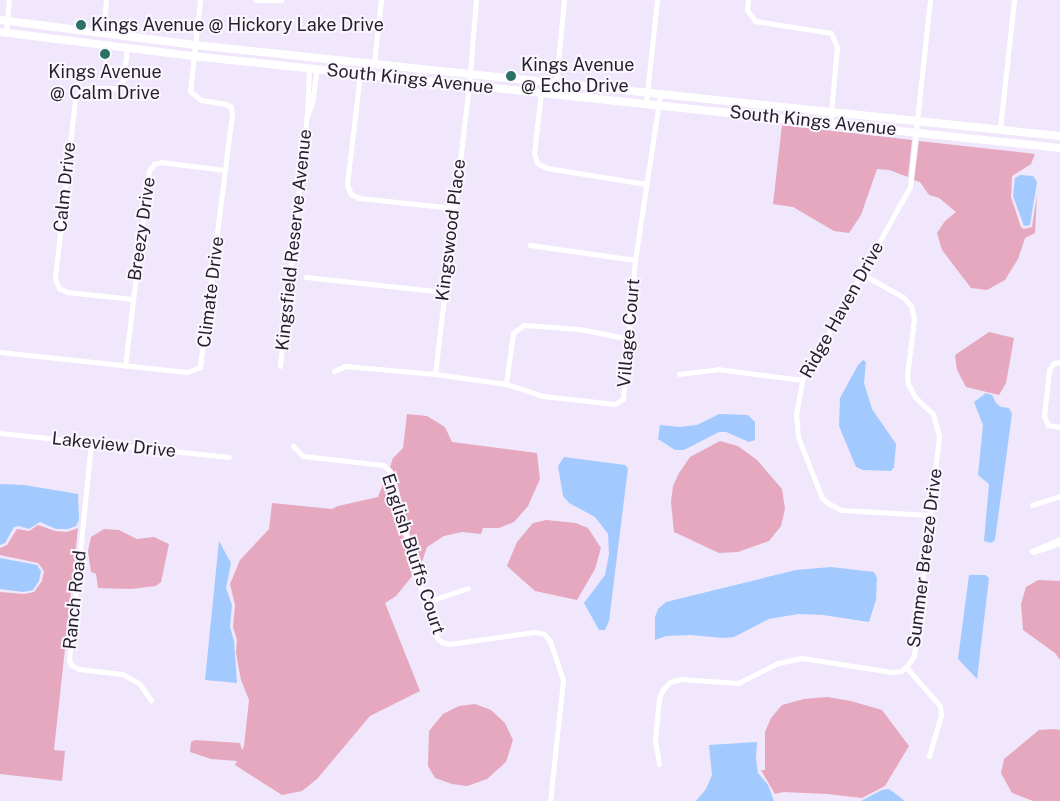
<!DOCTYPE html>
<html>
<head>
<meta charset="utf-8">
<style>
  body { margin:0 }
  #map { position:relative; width:1060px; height:801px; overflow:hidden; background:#f0e7fc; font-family:"Public Sans",sans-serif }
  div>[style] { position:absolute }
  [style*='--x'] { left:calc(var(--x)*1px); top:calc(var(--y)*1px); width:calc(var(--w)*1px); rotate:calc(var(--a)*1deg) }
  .green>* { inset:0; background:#e5a8be }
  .water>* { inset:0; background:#a2caff }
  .street>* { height:5px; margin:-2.5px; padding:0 2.5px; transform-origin:2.5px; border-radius:2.5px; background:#fff }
  .secondary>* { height:8px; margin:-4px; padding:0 4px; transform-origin:4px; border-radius:4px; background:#fff }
  .dots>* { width:14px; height:14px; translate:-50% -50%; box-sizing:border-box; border:2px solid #faf7fe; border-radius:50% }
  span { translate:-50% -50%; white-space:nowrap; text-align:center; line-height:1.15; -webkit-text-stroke:4px #faf7fe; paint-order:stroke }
  .poi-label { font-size:18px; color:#241f2b }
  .left { translate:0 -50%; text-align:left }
  .street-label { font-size:18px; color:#241f2b }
</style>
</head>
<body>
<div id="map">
  <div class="green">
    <div style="clip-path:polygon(782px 125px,912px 140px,908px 177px,889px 170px,877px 169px,861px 215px,849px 233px,834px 231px,793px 207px,773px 204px)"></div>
    <div style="clip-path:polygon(919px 141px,1035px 154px,1031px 164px,1012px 176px,1011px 197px,1021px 227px,1024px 229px,1032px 227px,1037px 195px,1035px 233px,1025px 238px,1018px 259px,1005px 280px,987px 290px,971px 288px,942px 250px,937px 233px,945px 221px,956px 212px,939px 198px,929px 195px,920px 182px,914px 180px)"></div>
    <div style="clip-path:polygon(989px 332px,1014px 338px,1006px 383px,999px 395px,966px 387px,957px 370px,955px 355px)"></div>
    <div style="clip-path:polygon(407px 414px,427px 416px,445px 427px,452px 442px,537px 453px,540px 479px,528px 506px,514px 522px,499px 528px,483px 528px,481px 534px,462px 532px,444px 536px,427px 547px,419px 571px,398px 486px,393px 471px,390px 467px,393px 458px,403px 448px)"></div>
    <div style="clip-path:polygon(720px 441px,738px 446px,757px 460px,782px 489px,785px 509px,781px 526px,769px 541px,738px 552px,719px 553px,674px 532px,671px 502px,673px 486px,679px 473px,690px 457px)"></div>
    <div style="clip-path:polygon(387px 474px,413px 575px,396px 596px,385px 603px,420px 691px,370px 716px,317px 779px,302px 791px,282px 795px,235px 765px,237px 761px,211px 759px,190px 752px,191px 742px,195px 740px,240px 743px,242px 750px,244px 746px,249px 700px,241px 680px,236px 653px,237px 640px,233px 627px,235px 605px,230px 584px,240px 560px,269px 529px,272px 503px,332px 509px,338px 506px,378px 497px)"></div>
    <div style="clip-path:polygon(546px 520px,576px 523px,588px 528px,601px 548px,595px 569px,577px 600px,535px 591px,507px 566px,517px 542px,533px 523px)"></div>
    <div style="clip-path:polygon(38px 525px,55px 531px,67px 532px,78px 528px,54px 750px,65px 751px,62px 781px,0 774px,0 592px,24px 594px,34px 592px,42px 581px,44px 571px,38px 563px,0 555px,0 548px,7px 545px,17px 529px,29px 531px)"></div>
    <div style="clip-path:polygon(104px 529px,119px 530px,137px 539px,154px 537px,169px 544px,161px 582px,156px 586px,131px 589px,98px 588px,96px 574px,91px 572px,88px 551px,91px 537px)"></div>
    <div style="clip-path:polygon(1038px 580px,1060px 581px,1060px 660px,1055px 653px,1023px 630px,1021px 604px,1026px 587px)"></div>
    <div style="clip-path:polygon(827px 697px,851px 701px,882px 710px,909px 746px,885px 786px,862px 798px,827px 794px,783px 792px,775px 794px,761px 770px,765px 770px,765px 732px,771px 718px,782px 705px,804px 699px)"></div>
    <div style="clip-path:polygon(475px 704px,491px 710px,505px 723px,513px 740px,506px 762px,487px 779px,467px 786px,452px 784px,435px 778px,428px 766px,429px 731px,443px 714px,459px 706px)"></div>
    <div style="clip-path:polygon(1054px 729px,1060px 730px,1060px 801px,1033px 801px,1012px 793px,1001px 773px,1004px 759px,1039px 730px)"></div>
  </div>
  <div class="water">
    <div style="clip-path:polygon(1020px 175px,1033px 176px,1037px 182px,1030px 225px,1024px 226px,1013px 196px,1015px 178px)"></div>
    <div style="clip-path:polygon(863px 360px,866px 362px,864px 383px,872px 409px,896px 444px,894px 467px,891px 471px,863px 470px,856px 467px,839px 426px,840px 398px,858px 365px)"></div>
    <div style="clip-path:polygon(986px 393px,992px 395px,996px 403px,1001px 407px,1009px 408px,1012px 414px,995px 540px,991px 543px,984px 541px,989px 484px,978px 475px,983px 425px,974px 402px)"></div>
    <div style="clip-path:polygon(719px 414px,748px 415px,755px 422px,755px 440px,749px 442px,726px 432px,719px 432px,684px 450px,675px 450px,658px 439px,660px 425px,680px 427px,697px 425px)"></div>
    <div style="clip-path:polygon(564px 457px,625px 465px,628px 468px,609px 621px,605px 630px,599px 630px,584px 603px,605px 575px,609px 554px,608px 534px,595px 517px,569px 503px,563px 496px,558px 466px)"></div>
    <div style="clip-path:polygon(0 484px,24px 485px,78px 494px,79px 520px,76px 526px,68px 529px,56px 529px,40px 522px,29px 529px,19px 526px,14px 527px,5px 543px,0 545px)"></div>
    <div style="clip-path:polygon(219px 541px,231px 563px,226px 588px,232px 605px,230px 627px,234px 641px,237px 683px,205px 680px)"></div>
    <div style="clip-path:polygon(0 558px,37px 565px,41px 571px,39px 581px,33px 590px,23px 592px,0 589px)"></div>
    <div style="clip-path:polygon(831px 567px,874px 572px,877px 578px,876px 600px,869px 622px,823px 615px,798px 614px,769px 619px,734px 637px,723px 638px,691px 635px,666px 636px,655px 640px,655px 617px,658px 609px,666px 602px,796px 570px)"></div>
    <div style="clip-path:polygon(969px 575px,985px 575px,989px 578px,977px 679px,958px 659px)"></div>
    <div style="clip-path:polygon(757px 742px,756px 759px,758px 773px,768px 785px,774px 801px,696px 801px,706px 789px,712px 775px,709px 745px)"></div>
    <div style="clip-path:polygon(889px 789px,905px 801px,861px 801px,882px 790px)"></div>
  </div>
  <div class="street">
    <div style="--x:256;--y:0;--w:25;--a:0"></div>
    <div style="--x:748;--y:0;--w:10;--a:96"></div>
    <div style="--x:747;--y:10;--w:14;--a:54"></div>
    <div style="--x:755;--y:21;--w:77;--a:9"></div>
    <div style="--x:831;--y:33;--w:15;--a:67"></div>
    <div style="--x:837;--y:47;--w:76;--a:95.3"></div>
    <div style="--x:6;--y:33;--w:33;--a:-85"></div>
    <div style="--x:103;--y:33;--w:33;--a:-85"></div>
    <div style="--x:127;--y:48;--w:32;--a:97"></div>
    <div style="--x:123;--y:80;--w:10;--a:127"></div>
    <div style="--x:117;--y:88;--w:28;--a:180"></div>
    <div style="--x:89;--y:88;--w:8;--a:166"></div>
    <div style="--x:81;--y:90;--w:12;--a:121"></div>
    <div style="--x:75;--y:100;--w:180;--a:96.4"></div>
    <div style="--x:55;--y:279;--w:10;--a:66"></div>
    <div style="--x:59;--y:288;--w:9;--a:27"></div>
    <div style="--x:67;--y:292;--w:66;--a:6.1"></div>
    <div style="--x:374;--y:63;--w:63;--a:-83.7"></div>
    <div style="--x:360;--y:74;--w:112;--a:96.7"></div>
    <div style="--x:347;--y:185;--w:10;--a:66"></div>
    <div style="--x:351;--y:194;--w:9;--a:27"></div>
    <div style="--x:359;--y:198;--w:95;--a:6.1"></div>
    <div style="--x:556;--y:82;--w:82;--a:-84.4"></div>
    <div style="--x:541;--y:92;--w:61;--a:96.5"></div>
    <div style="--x:534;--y:153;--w:10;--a:73"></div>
    <div style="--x:537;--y:163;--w:11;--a:27"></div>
    <div style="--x:547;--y:168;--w:100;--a:9.2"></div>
    <div style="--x:646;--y:103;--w:104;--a:-83.9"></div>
    <div style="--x:308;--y:114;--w:12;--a:-70"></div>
    <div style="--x:312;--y:103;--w:34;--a:-82"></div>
    <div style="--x:1000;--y:129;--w:130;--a:-83.8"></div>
    <div style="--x:530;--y:245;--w:106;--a:8.1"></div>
    <div style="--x:306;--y:277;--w:139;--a:6.2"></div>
    <div style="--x:0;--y:352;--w:188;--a:6.1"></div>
    <div style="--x:187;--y:372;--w:14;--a:-21"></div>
    <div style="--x:200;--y:367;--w:256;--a:-82.8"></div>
    <div style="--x:232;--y:113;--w:6;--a:-99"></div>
    <div style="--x:231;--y:107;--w:6;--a:-149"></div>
    <div style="--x:226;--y:104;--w:25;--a:-171"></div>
    <div style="--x:201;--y:100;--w:14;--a:-141"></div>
    <div style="--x:190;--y:91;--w:92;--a:-83.7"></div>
    <div style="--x:1060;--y:362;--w:6;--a:171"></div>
    <div style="--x:1054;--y:363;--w:9;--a:126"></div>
    <div style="--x:1049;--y:370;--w:46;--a:96.2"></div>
    <div style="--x:1044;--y:416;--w:10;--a:66"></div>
    <div style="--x:1048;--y:425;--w:12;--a:9"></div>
    <div style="--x:125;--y:366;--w:196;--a:-83"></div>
    <div style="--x:149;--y:171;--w:9;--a:-54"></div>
    <div style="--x:154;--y:164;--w:7;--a:-16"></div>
    <div style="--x:161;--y:162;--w:64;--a:7.1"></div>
    <div style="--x:280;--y:366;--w:253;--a:-83.9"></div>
    <div style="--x:307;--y:114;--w:45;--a:-87.5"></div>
    <div style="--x:334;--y:371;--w:12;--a:-24"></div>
    <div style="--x:345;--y:366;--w:90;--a:5.1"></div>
    <div style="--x:435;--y:374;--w:72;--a:8"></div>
    <div style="--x:506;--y:384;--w:39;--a:18"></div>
    <div style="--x:543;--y:396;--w:72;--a:6.3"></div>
    <div style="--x:615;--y:404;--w:9;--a:-32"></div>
    <div style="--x:623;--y:399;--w:140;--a:-85.1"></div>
    <div style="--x:635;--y:260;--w:168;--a:-81.4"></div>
    <div style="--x:435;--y:374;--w:291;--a:-83.3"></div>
    <div style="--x:469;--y:85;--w:85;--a:-85.3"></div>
    <div style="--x:679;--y:374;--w:38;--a:-7"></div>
    <div style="--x:717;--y:369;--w:86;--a:7.4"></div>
    <div style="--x:506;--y:384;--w:51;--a:-82.2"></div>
    <div style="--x:513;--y:333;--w:14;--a:-36"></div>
    <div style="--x:524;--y:325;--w:55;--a:4.2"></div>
    <div style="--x:579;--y:329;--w:52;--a:11.1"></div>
    <div style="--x:0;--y:433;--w:230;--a:6"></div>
    <div style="--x:91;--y:443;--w:218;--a:95.8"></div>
    <div style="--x:69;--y:660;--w:5;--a:68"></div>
    <div style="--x:71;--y:665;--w:9;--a:27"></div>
    <div style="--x:79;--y:669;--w:43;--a:6.6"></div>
    <div style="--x:122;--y:674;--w:19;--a:28"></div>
    <div style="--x:139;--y:683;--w:21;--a:55"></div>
    <div style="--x:293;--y:446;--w:14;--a:45"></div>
    <div style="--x:303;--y:456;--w:81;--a:6.4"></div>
    <div style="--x:383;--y:465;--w:9;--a:41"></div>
    <div style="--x:390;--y:471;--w:92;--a:76.1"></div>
    <div style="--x:412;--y:560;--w:82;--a:72.2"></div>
    <div style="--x:437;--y:638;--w:6;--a:39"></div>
    <div style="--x:442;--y:642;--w:7;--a:16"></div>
    <div style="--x:449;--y:644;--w:86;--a:-8"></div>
    <div style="--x:534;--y:632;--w:10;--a:11"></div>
    <div style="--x:544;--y:634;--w:9;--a:49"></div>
    <div style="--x:550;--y:641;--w:41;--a:71.6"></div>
    <div style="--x:563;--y:680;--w:122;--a:96.1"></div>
    <div style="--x:1032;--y:505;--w:29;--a:-18"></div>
    <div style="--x:930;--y:515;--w:89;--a:-176.8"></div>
    <div style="--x:841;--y:510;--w:15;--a:-152"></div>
    <div style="--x:828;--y:503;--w:8;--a:-140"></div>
    <div style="--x:822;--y:498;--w:66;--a:-111.5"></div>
    <div style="--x:798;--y:437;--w:22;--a:-95"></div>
    <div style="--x:796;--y:415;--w:36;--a:-80"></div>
    <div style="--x:802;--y:380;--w:221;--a:-60.8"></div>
    <div style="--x:910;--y:187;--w:188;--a:-83.9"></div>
    <div style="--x:1032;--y:551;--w:30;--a:-23"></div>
    <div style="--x:1032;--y:551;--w:2;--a:27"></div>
    <div style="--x:1034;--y:552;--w:28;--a:-19"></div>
    <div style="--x:426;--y:602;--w:44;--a:-18.4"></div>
    <div style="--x:906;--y:667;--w:52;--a:48.9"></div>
    <div style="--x:940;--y:706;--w:9;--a:84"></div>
    <div style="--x:941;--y:715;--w:43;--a:106.3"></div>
    <div style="--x:659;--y:764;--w:25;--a:-99"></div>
    <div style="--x:655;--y:739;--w:41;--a:-84.4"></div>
    <div style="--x:659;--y:698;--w:10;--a:-66"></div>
    <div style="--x:663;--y:689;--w:10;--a:-45"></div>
    <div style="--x:670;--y:682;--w:11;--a:-15"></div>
    <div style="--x:681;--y:679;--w:57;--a:4"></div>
    <div style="--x:738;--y:683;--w:45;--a:-26.6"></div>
    <div style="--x:778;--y:663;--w:25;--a:-12"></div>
    <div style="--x:802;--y:658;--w:91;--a:8.8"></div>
    <div style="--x:892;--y:672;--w:9;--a:-6"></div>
    <div style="--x:901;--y:671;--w:6;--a:-39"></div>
    <div style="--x:906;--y:667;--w:14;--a:-54"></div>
    <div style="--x:914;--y:656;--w:221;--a:-83.5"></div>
    <div style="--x:939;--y:436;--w:23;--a:-105"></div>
    <div style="--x:933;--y:414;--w:25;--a:-137"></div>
    <div style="--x:915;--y:397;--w:15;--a:-118"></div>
    <div style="--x:908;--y:384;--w:8;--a:-97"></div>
    <div style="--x:907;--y:376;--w:57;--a:-83"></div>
    <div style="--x:914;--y:319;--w:13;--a:-103"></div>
    <div style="--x:911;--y:306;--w:12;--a:-132"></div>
    <div style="--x:903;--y:297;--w:47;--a:-150.7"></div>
  </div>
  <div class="secondary">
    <div style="--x:0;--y:20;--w:197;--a:7.3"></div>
    <div style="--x:195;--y:45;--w:870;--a:6.01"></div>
    <div style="--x:0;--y:32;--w:193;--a:7.1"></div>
    <div style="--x:192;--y:56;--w:873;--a:6.05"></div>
  </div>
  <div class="dots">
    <div style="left:81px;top:25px;background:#2c7165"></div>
    <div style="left:105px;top:54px;background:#2c7165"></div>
    <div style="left:511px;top:76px;background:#2c7165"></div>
  </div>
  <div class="poi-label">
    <span class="left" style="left:91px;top:25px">Kings Avenue @ Hickory Lake Drive</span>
    <span class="left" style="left:521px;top:76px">Kings Avenue<br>@ Echo Drive</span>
    <span style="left:105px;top:83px">Kings Avenue<br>@ Calm Drive</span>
  </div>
  <div class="street-label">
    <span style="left:410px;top:79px;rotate:6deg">South Kings Avenue</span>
    <span style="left:813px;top:121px;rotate:6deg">South Kings Avenue</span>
    <span style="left:65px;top:187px;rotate:-84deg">Calm Drive</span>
    <span style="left:142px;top:229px;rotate:-82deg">Breezy Drive</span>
    <span style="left:451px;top:230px;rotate:-83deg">Kingswood Place</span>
    <span style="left:294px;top:240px;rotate:-84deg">Kingsfield Reserve Avenue</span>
    <span style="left:211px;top:292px;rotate:-83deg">Climate Drive</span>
    <span style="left:842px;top:310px;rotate:-61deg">Ridge Haven Drive</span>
    <span style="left:629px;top:333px;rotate:-85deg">Village Court</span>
    <span style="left:114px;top:445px;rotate:6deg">Lakeview Drive</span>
    <span style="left:413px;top:554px;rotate:72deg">English Bluffs Court</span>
    <span style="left:925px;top:558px;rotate:-83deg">Summer Breeze Drive</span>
    <span style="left:75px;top:600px;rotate:-84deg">Ranch Road</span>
  </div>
</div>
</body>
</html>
